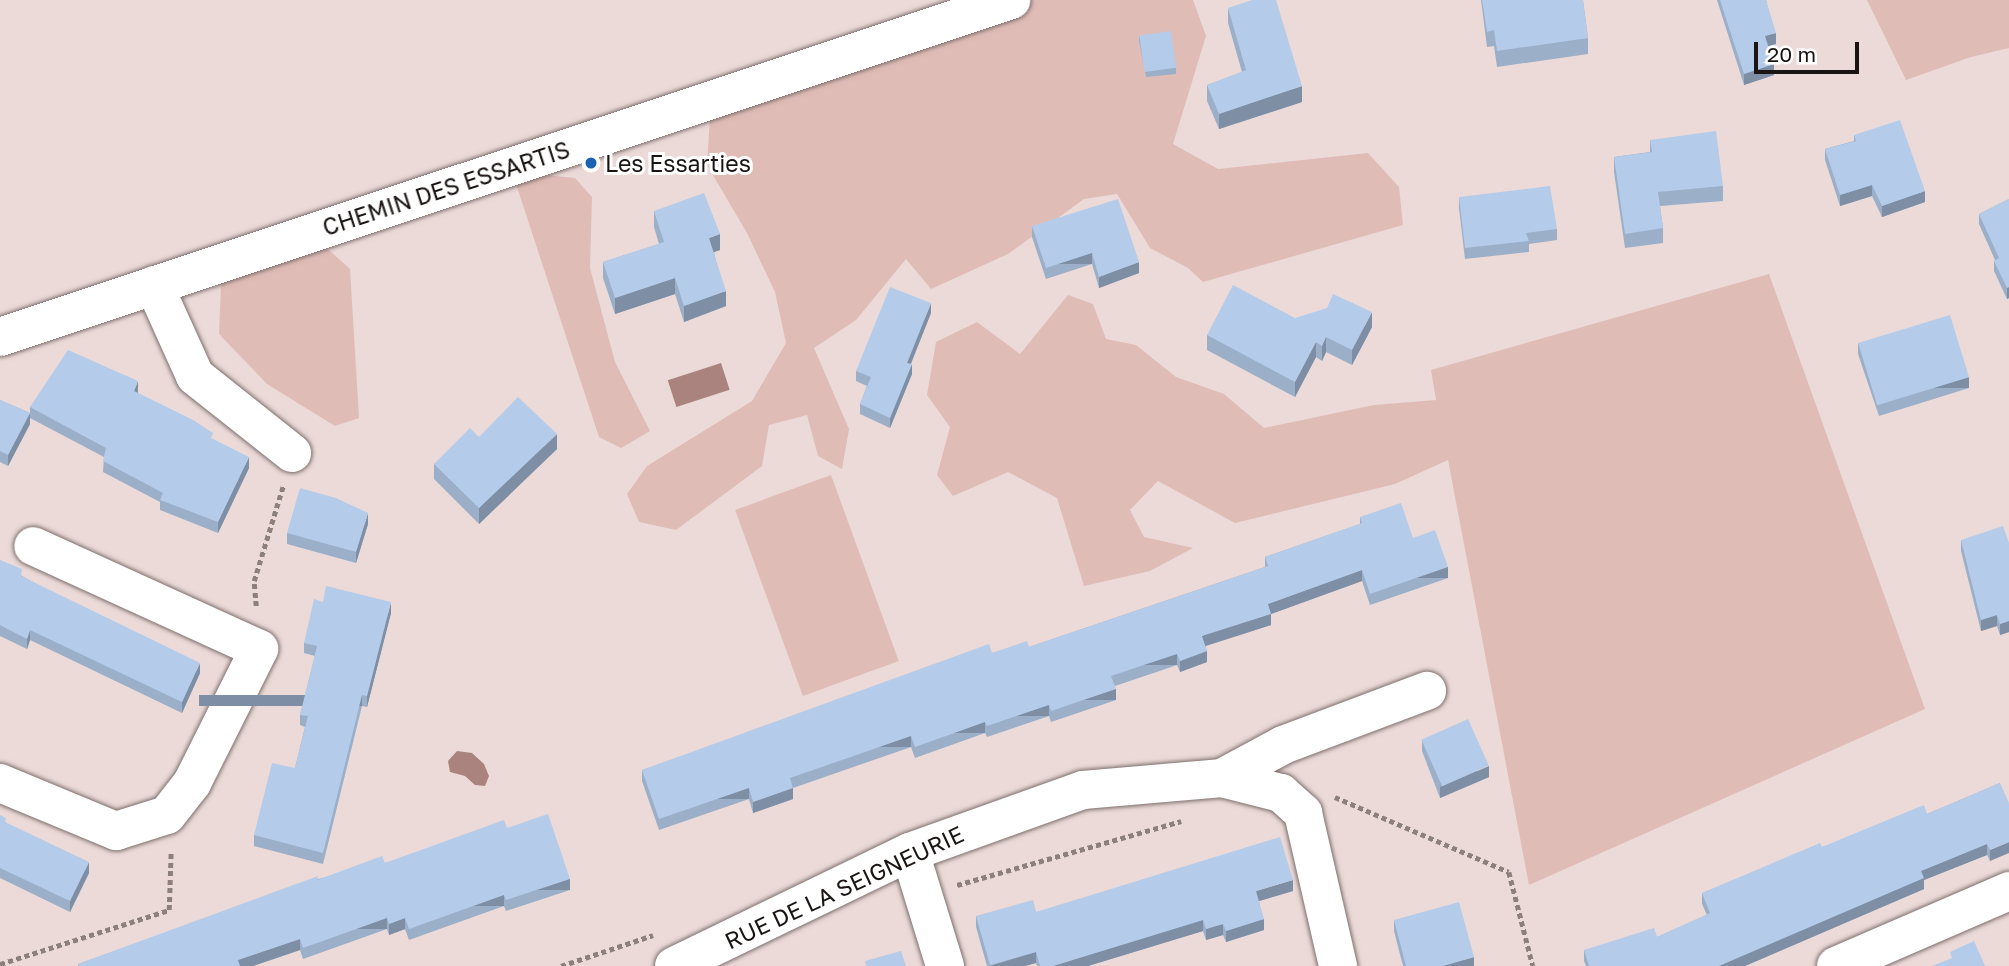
<!DOCTYPE html>
<html>
<head>
<meta charset="utf-8">
<style>
  body { margin:0 }
  #map { position:relative; width:2009px; height:966px; overflow:hidden; background:#ebdad8; font-family:"Golos Text",sans-serif }
  div>[style] { position:absolute }
  [style*='--x'] { left:calc(var(--x)*1px); top:calc(var(--y)*1px); width:calc(var(--w)*1px); rotate:calc(var(--a)*1deg) }
  .green>* { inset:0; background:#e0bcb7; transform-origin:0 0 }
  .water>* { inset:0; background:#ab837e; transform-origin:0 0 }
  .path>* { height:4.5px; margin-top:-2.25px; transform-origin:0; background:repeating-linear-gradient(90deg,#8c807f 0 5px,transparent 0 8.5px) }
  .roads { filter:drop-shadow(0 0 2px #7d6f6c) drop-shadow(0 0 2px #7d6f6c) }
  .minor>* { height:38px; margin:-19px; padding:0 19px; transform-origin:19px; border-radius:19px; background:#fff }
  .wall>* { inset:0; background:#9bafc9 }
  .shaded-wall>* { inset:0; background:#7e8ea4; transform-origin:0 0 }
  .building>* { inset:0; background:#b4cbea; transform-origin:0 0 }
  .dots>* { width:19px; height:19px; translate:-50% -50%; box-sizing:border-box; border:4px solid #fff; border-radius:50% }
  span { translate:-50% -50%; white-space:nowrap; text-align:center; line-height:1.15; -webkit-text-stroke:6px #fff; paint-order:stroke }
  .poi-label { font-size:23px; color:#1a1413 }
  .left { translate:0 -50%; text-align:left }
  .street-label { font-size:23px; color:#1a1413 }
  .scale { position:absolute; left:1754px; top:42px; width:105px; height:32px; box-sizing:border-box; border:4px solid #1a1413; border-top:0; padding-left:9px; font-size:21px; line-height:24px; white-space:nowrap; color:#1a1413; -webkit-text-stroke:5px #fff; paint-order:stroke }
</style>
</head>
<body>
<div id="map">
  <div class="green">
    <div style="clip-path:polygon(968px 0,1193px 0,1206px 36px,1173px 144px,1218px 169px,1368px 153px,1399px 187px,1403px 225px,1203px 282px,1188px 268px,1150px 248px,1117px 194px,1084px 199px,1008px 254px,931px 289px,906px 259px,856px 320px,814px 348px,849px 429px,842px 469px,818px 456px,807px 415px,769px 425px,762px 466px,676px 530px,639px 522px,627px 494px,647px 466px,752px 401px,786px 343px,775px 292px,747px 233px,707px 165px,710px 116px)"></div>
    <div style="clip-path:polygon(1867px 0,2009px 0,2009px 48px,1971px 57px,1906px 80px)"></div>
    <div style="clip-path:polygon(545px 175px,575px 178px,592px 197px,590px 268px,615px 362px,650px 431px,621px 448px,599px 437px,516px 184px)"></div>
    <div style="clip-path:polygon(319px 241px,350px 269px,359px 418px,335px 426px,267px 384px,219px 334px,222px 263px)"></div>
    <div style="clip-path:polygon(1769px 274px,1925px 709px,1529px 885px,1448px 460px,1395px 484px,1235px 523px,1158px 481px,1130px 510px,1144px 537px,1193px 548px,1150px 571px,1084px 586px,1057px 498px,1008px 472px,953px 496px,937px 475px,950px 427px,927px 395px,936px 342px,977px 322px,1020px 354px,1068px 295px,1093px 304px,1106px 339px,1136px 345px,1176px 377px,1224px 394px,1264px 428px,1374px 405px,1436px 400px,1431px 370px)"></div>
    <div style="left:831px;top:475px;width:198px;height:102px;rotate:70deg"></div>
  </div>
  <div class="water">
    <div style="left:721px;top:363px;width:28px;height:56px;rotate:72deg"></div>
    <div style="clip-path:polygon(457px 751px,472px 753px,484px 764px,489px 776px,485px 786px,475px 785px,465px 776px,450px 772px,448px 761px)"></div>
  </div>
  <div class="path">
    <div style="--x:256;--y:606;--w:25;--a:-95"></div>
    <div style="--x:254;--y:581;--w:99;--a:-73"></div>
    <div style="--x:1335;--y:797;--w:189;--a:23.3"></div>
    <div style="--x:1509;--y:872;--w:97;--a:75.7"></div>
    <div style="--x:957;--y:885;--w:233;--a:-15.9"></div>
    <div style="--x:0;--y:964;--w:177;--a:-17.7"></div>
    <div style="--x:169;--y:910;--w:59;--a:-88.1"></div>
    <div style="--x:561;--y:966;--w:97;--a:-18.6"></div>
  </div>
  <div class="roads">
    <div class="minor">
      <div style="--x:154;--y:285;--w:100;--a:65.7"></div>
      <div style="--x:195;--y:376;--w:124;--a:38.4"></div>
      <div style="--x:0;--y:337;--w:1066;--a:-18.43"></div>
      <div style="--x:1222;--y:778;--w:69;--a:-28.4"></div>
      <div style="--x:1283;--y:745;--w:154;--a:-20.6"></div>
      <div style="--x:0;--y:783;--w:126;--a:22.5"></div>
      <div style="--x:116;--y:831;--w:53;--a:-17.4"></div>
      <div style="--x:167;--y:815;--w:41;--a:-52"></div>
      <div style="--x:192;--y:783;--w:150;--a:-63.4"></div>
      <div style="--x:259;--y:649;--w:248;--a:-155.5"></div>
      <div style="--x:910;--y:852;--w:119;--a:72.9"></div>
      <div style="--x:674;--y:966;--w:262;--a:-25.8"></div>
      <div style="--x:910;--y:852;--w:184;--a:-19.7"></div>
      <div style="--x:1083;--y:790;--w:140;--a:-4.9"></div>
      <div style="--x:1222;--y:778;--w:61;--a:14.3"></div>
      <div style="--x:1281;--y:793;--w:30;--a:42"></div>
      <div style="--x:1303;--y:813;--w:157;--a:77.1"></div>
      <div style="--x:1836;--y:966;--w:189;--a:-23.4"></div>
    </div>
  </div>
  <div class="wall">
    <div style="clip-path:polygon(1481px 0,1583px 0,1588px 38px,1588px 54px,1497px 67px,1494px 46px,1487px 47px)"></div>
    <div style="clip-path:polygon(1717px 0,1766px 0,1776px 44px,1768px 46px,1774px 75px,1744px 85px)"></div>
    <div style="clip-path:polygon(1228px 8px,1302px 102px,1219px 129px,1207px 101px,1207px 85px,1242px 72px,1228px 23px)"></div>
    <div style="clip-path:polygon(1139px 36px,1176px 68px,1176px 74px,1146px 77px,1139px 41px)"></div>
    <div style="clip-path:polygon(1854px 135px,1925px 202px,1882px 217px,1872px 196px,1840px 206px,1825px 160px,1825px 149px,1854px 141px)"></div>
    <div style="clip-path:polygon(1650px 140px,1723px 186px,1723px 201px,1660px 206px,1663px 228px,1663px 243px,1625px 248px,1614px 172px,1614px 157px,1650px 152px)"></div>
    <div style="clip-path:polygon(1459px 197px,1557px 229px,1557px 240px,1529px 244px,1529px 252px,1465px 259px,1459px 208px)"></div>
    <div style="clip-path:polygon(2009px 199px,2009px 298px,2007px 299px,1994px 271px,1994px 261px,1995px 260px,1979px 224px,1979px 214px)"></div>
    <div style="clip-path:polygon(654px 211px,720px 250px,714px 252px,726px 306px,684px 322px,675px 294px,615px 314px,603px 278px,603px 262px,659px 244px,654px 227px)"></div>
    <div style="clip-path:polygon(1032px 226px,1139px 273px,1099px 288px,1092px 264px,1046px 279px,1032px 237px)"></div>
    <div style="clip-path:polygon(931px 313px,911px 364px,912px 374px,890px 428px,860px 414px,860px 404px,867px 386px,856px 381px,856px 371px)"></div>
    <div style="clip-path:polygon(1295px 318px,1372px 327px,1352px 365px,1326px 352px,1322px 361px,1316px 357px,1295px 397px,1207px 350px,1207px 335px)"></div>
    <div style="clip-path:polygon(1858px 343px,1969px 388px,1879px 416px,1858px 354px)"></div>
    <div style="clip-path:polygon(138px 392px,138px 393px,213px 440px,249px 468px,218px 533px,160px 510px,160px 502px,103px 472px,104px 457px,30px 418px,30px 424px,8px 466px,0 462px,0 400px,30px 413px,30px 407px)"></div>
    <div style="clip-path:polygon(479px 437px,557px 449px,479px 524px,434px 479px,434px 464px)"></div>
    <div style="clip-path:polygon(1360px 517px,1413px 538px,1448px 578px,1370px 605px,1362px 581px,1271px 614px,1271px 625px,1206px 646px,1207px 662px,1180px 672px,1177px 665px,1115px 686px,1116px 700px,1051px 722px,1049px 716px,987px 737px,985px 733px,915px 758px,911px 747px,793px 788px,793px 799px,753px 813px,749px 799px,659px 830px,642px 781px,642px 770px,992px 653px,1029px 647px,1265px 567px,1265px 557px,1360px 524px)"></div>
    <div style="clip-path:polygon(368px 524px,356px 563px,287px 544px,287px 533px)"></div>
    <div style="clip-path:polygon(1961px 540px,2009px 543px,2009px 632px,2000px 635px,1997px 626px,1981px 631px,1961px 551px)"></div>
    <div style="clip-path:polygon(0 560px,22px 576px,200px 673px,182px 713px,30px 640px,27px 649px,0 636px)"></div>
    <div style="clip-path:polygon(323px 602px,391px 613px,367px 707px,362px 706px,323px 864px,254px 846px,254px 835px,295px 768px,305px 727px,300px 725px,300px 715px,315px 656px,304px 653px,304px 643px)"></div>
    <div style="clip-path:polygon(1422px 740px,1489px 777px,1440px 798px,1422px 751px)"></div>
    <div style="clip-path:polygon(2000px 783px,1990px 861px,1987px 855px,1924px 880px,1924px 889px,1745px 966px,1586px 966px,1584px 961px,1584px 950px,1657px 937px,1707px 915px,1702px 904px,1702px 893px,1822px 847px,1927px 814px)"></div>
    <div style="clip-path:polygon(0 815px,6px 823px,89px 873px,70px 912px,0 878px)"></div>
    <div style="clip-path:polygon(507px 828px,570px 890px,506px 911px,504px 906px,409px 940px,405px 929px,389px 935px,387px 929px,303px 959px,300px 950px,253px 966px,78px 966px,78px 964px,318px 879px,385px 863px)"></div>
    <div style="clip-path:polygon(1293px 891px,1259px 901px,1264px 930px,1226px 942px,1223px 935px,1206px 940px,1203px 931px,1088px 966px,1037px 966px,1036px 963px,1025px 966px,987px 966px,976px 927px,976px 916px,1036px 912px)"></div>
    <div style="clip-path:polygon(1394px 920px,1474px 966px,1403px 966px,1394px 931px)"></div>
  </div>
  <div class="shaded-wall">
    <div style="clip-path:polygon(1776px 33px,1776px 44px,1765px 47px,1765px 36px)"></div>
    <div style="clip-path:polygon(1774px 64px,1774px 75px,1744px 85px,1744px 74px)"></div>
    <div style="clip-path:polygon(1302px 86px,1302px 102px,1219px 129px,1219px 114px)"></div>
    <div style="clip-path:polygon(1872px 185px,1872px 196px,1840px 206px,1840px 195px)"></div>
    <div style="clip-path:polygon(1925px 191px,1925px 202px,1882px 217px,1882px 206px)"></div>
    <div style="clip-path:polygon(720px 234px,720px 250px,709px 254px,709px 238px)"></div>
    <div style="left:1092px;top:253px;width:11px;height:48px;rotate:90deg"></div>
    <div style="clip-path:polygon(1139px 262px,1139px 273px,1099px 288px,1099px 277px)"></div>
    <div style="clip-path:polygon(675px 278px,675px 294px,615px 314px,615px 298px)"></div>
    <div style="clip-path:polygon(2009px 287px,2009px 298px,2007px 299px,2007px 288px)"></div>
    <div style="clip-path:polygon(726px 291px,726px 306px,684px 322px,684px 306px)"></div>
    <div style="clip-path:polygon(931px 303px,931px 313px,907px 373px,907px 363px)"></div>
    <div style="clip-path:polygon(1372px 312px,1372px 327px,1352px 365px,1352px 350px)"></div>
    <div style="clip-path:polygon(1326px 337px,1326px 352px,1322px 361px,1322px 346px)"></div>
    <div style="clip-path:polygon(1316px 342px,1316px 357px,1295px 397px,1295px 382px)"></div>
    <div style="clip-path:polygon(912px 364px,912px 374px,890px 428px,890px 418px)"></div>
    <div style="left:1969px;top:377px;width:11px;height:94px;rotate:90deg"></div>
    <div style="clip-path:polygon(138px 381px,138px 392px,134px 402px,134px 391px)"></div>
    <div style="clip-path:polygon(30px 413px,30px 424px,8px 466px,8px 455px)"></div>
    <div style="clip-path:polygon(557px 434px,557px 449px,479px 524px,479px 508px)"></div>
    <div style="clip-path:polygon(249px 457px,249px 468px,218px 533px,218px 522px)"></div>
    <div style="clip-path:polygon(368px 513px,368px 524px,356px 563px,356px 552px)"></div>
    <div style="left:1448px;top:567px;width:11px;height:83px;rotate:90deg"></div>
    <div style="clip-path:polygon(1362px 570px,1362px 581px,1271px 614px,1271px 625px,1202px 647px,1202px 636px,1268px 604px)"></div>
    <div style="clip-path:polygon(391px 602px,391px 613px,367px 707px,367px 696px)"></div>
    <div style="clip-path:polygon(1997px 615px,1997px 626px,1981px 631px,1981px 620px)"></div>
    <div style="clip-path:polygon(2009px 621px,2009px 632px,2000px 635px,2000px 624px)"></div>
    <div style="clip-path:polygon(30px 630px,30px 640px,27px 649px,27px 639px)"></div>
    <div style="clip-path:polygon(1207px 651px,1207px 662px,1180px 672px,1180px 661px)"></div>
    <div style="left:1177px;top:654px;width:11px;height:70px;rotate:90deg"></div>
    <div style="clip-path:polygon(200px 663px,200px 673px,182px 713px,182px 702px)"></div>
    <div style="left:1116px;top:689px;width:11px;height:69px;rotate:90deg"></div>
    <div style="left:362px;top:695px;width:11px;height:163px;rotate:90deg"></div>
    <div style="left:1049px;top:705px;width:11px;height:65px;rotate:90deg"></div>
    <div style="left:985px;top:722px;width:11px;height:74px;rotate:90deg"></div>
    <div style="left:911px;top:736px;width:11px;height:128px;rotate:90deg"></div>
    <div style="clip-path:polygon(1489px 766px,1489px 777px,1440px 798px,1440px 787px)"></div>
    <div style="left:749px;top:788px;width:11px;height:95px;rotate:90deg"></div>
    <div style="clip-path:polygon(793px 788px,793px 799px,753px 813px,753px 802px)"></div>
    <div style="clip-path:polygon(2009px 842px,2009px 853px,1990px 861px,1990px 850px)"></div>
    <div style="clip-path:polygon(1987px 844px,1987px 855px,1924px 880px,1924px 889px,1745px 966px,1719px 966px,1921px 871px)"></div>
    <div style="clip-path:polygon(89px 862px,89px 873px,70px 912px,70px 901px)"></div>
    <div style="left:570px;top:879px;width:11px;height:67px;rotate:90deg"></div>
    <div style="clip-path:polygon(1293px 880px,1293px 891px,1256px 902px,1256px 891px)"></div>
    <div style="left:504px;top:895px;width:11px;height:101px;rotate:90deg"></div>
    <div style="left:387px;top:918px;width:11px;height:89px;rotate:90deg"></div>
    <div style="clip-path:polygon(405px 918px,405px 929px,389px 935px,389px 924px)"></div>
    <div style="clip-path:polygon(1264px 919px,1264px 930px,1226px 942px,1226px 931px)"></div>
    <div style="clip-path:polygon(1203px 920px,1203px 931px,1088px 966px,1053px 966px)"></div>
    <div style="clip-path:polygon(1223px 924px,1223px 935px,1206px 940px,1206px 929px)"></div>
    <div style="clip-path:polygon(300px 939px,300px 950px,253px 966px,238px 966px,238px 960px)"></div>
    <div style="clip-path:polygon(1036px 952px,1036px 963px,1025px 966px,990px 966px)"></div>
    <div style="clip-path:polygon(1474px 957px,1474px 966px,1443px 966px)"></div>
  </div>
  <div class="building">
    <div style="clip-path:polygon(1252px 0,1276px 0,1302px 86px,1219px 114px,1207px 85px,1246px 70px,1228px 8px)"></div>
    <div style="clip-path:polygon(1482px 0,1583px 0,1588px 38px,1497px 51px,1494px 30px,1487px 32px)"></div>
    <div style="clip-path:polygon(1720px 0,1766px 0,1776px 33px,1765px 36px,1774px 64px,1744px 74px)"></div>
    <div style="left:1171px;top:31px;width:37px;height:32px;rotate:82deg"></div>
    <div style="clip-path:polygon(1900px 120px,1925px 191px,1882px 206px,1872px 185px,1840px 195px,1825px 149px,1856px 141px,1854px 135px)"></div>
    <div style="clip-path:polygon(1716px 131px,1723px 186px,1658px 192px,1663px 228px,1625px 234px,1614px 157px,1652px 152px,1650px 140px)"></div>
    <div style="clip-path:polygon(1550px 186px,1557px 229px,1526px 233px,1529px 241px,1465px 248px,1459px 197px)"></div>
    <div style="clip-path:polygon(704px 193px,720px 234px,709px 238px,726px 291px,684px 306px,675px 278px,615px 298px,603px 262px,664px 242px,654px 211px)"></div>
    <div style="clip-path:polygon(1118px 199px,1139px 262px,1099px 277px,1092px 253px,1046px 268px,1032px 226px)"></div>
    <div style="clip-path:polygon(2009px 199px,2009px 287px,2007px 288px,1994px 261px,1999px 258px,1979px 214px)"></div>
    <div style="clip-path:polygon(1233px 285px,1295px 318px,1327px 308px,1333px 294px,1372px 312px,1352px 350px,1326px 337px,1322px 346px,1316px 342px,1295px 382px,1207px 335px)"></div>
    <div style="clip-path:polygon(890px 287px,931px 303px,907px 363px,912px 364px,890px 418px,860px 404px,871px 377px,856px 371px)"></div>
    <div style="left:1950px;top:315px;width:65px;height:96px;rotate:73deg"></div>
    <div style="clip-path:polygon(68px 350px,138px 381px,134px 391px,193px 420px,213px 433px,211px 438px,249px 457px,218px 522px,160px 500px,163px 493px,103px 461px,106px 448px,30px 407px)"></div>
    <div style="clip-path:polygon(518px 397px,557px 434px,479px 508px,434px 464px,470px 428px,479px 437px)"></div>
    <div style="clip-path:polygon(0 400px,30px 413px,8px 455px,0 451px)"></div>
    <div style="clip-path:polygon(300px 488px,336px 498px,368px 513px,356px 552px,287px 533px)"></div>
    <div style="clip-path:polygon(1401px 503px,1413px 538px,1435px 530px,1448px 567px,1370px 594px,1362px 570px,1268px 604px,1271px 614px,1202px 636px,1207px 651px,1180px 661px,1177px 654px,1111px 676px,1116px 689px,1051px 711px,1049px 705px,987px 726px,985px 722px,915px 747px,911px 736px,790px 778px,793px 788px,753px 802px,749px 788px,659px 819px,642px 770px,989px 644px,992px 653px,1027px 641px,1029px 647px,1268px 566px,1265px 557px,1362px 523px,1360px 517px)"></div>
    <div style="clip-path:polygon(2003px 526px,2009px 543px,2009px 621px,2000px 624px,1997px 615px,1981px 620px,1961px 540px)"></div>
    <div style="clip-path:polygon(0 560px,22px 569px,21px 576px,200px 663px,182px 702px,30px 630px,27px 639px,0 625px)"></div>
    <div style="clip-path:polygon(326px 586px,391px 602px,367px 696px,362px 695px,323px 853px,254px 835px,272px 763px,295px 768px,308px 716px,300px 715px,317px 646px,304px 643px,314px 599px,323px 602px)"></div>
    <div style="left:1468px;top:719px;width:51px;height:51px;rotate:66deg"></div>
    <div style="clip-path:polygon(2000px 783px,2009px 803px,2009px 842px,1990px 850px,1987px 844px,1921px 871px,1924px 878px,1719px 966px,1589px 966px,1584px 950px,1654px 928px,1657px 937px,1710px 913px,1702px 893px,1820px 843px,1822px 847px,1924px 805px,1927px 814px)"></div>
    <div style="clip-path:polygon(548px 814px,570px 879px,506px 900px,504px 895px,409px 929px,405px 918px,389px 924px,387px 918px,303px 948px,300px 939px,238px 960px,240px 966px,79px 966px,78px 964px,318px 876px,317px 880px,382px 856px,385px 863px,504px 820px,507px 828px)"></div>
    <div style="clip-path:polygon(0 815px,6px 818px,5px 822px,89px 862px,70px 901px,0 868px)"></div>
    <div style="clip-path:polygon(1280px 837px,1293px 880px,1256px 891px,1264px 919px,1226px 931px,1223px 924px,1206px 929px,1203px 920px,1053px 966px,1040px 966px,1036px 952px,990px 965px,976px 916px,1033px 900px,1036px 912px)"></div>
    <div style="clip-path:polygon(1459px 902px,1474px 957px,1443px 966px,1406px 966px,1394px 920px)"></div>
    <div style="clip-path:polygon(1974px 941px,1985px 966px,1932px 966px,1952px 958px,1950px 952px)"></div>
    <div style="clip-path:polygon(901px 951px,906px 966px,866px 966px,865px 961px)"></div>
  </div>
  <div class="dots">
    <div style="left:591px;top:163px;background:#1c62b2"></div>
  </div>
  <div class="poi-label">
    <span class="left" style="left:605px;top:163px">Les Essarties</span>
  </div>
  <div class="street-label">
    <span style="left:446px;top:188px;rotate:-18deg">CHEMIN DES ESSARTIS</span>
    <span style="left:844px;top:887px;rotate:-25deg">RUE DE LA SEIGNEURIE</span>
  </div>
  <div class="scale">20 m</div>
</div>
</body>
</html>
